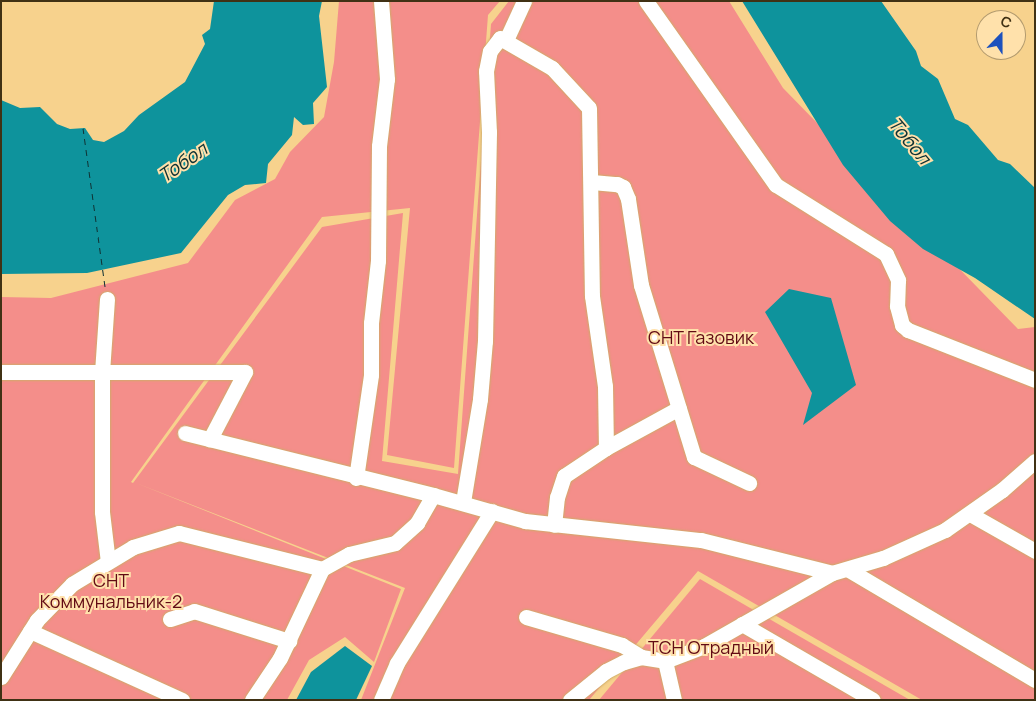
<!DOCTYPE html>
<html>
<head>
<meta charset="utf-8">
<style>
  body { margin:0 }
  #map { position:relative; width:1036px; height:701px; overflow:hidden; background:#f7d28d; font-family:Manrope,sans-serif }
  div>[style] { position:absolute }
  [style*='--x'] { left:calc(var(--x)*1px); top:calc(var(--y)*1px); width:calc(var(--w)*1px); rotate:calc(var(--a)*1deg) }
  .green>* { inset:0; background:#f48e8a }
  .water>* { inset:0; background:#0e939c }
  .ferry>* { height:1px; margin-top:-0.5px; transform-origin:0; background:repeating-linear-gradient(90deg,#0e3133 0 6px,transparent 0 11px) }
  .roads { filter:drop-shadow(0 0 1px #cfab67) drop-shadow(0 0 1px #cfab67) }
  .minor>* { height:15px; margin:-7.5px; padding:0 7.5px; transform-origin:7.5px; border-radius:7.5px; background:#fff }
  span { translate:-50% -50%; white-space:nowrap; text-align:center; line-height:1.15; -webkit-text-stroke:4px #ffe1ab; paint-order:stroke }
  .park-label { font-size:18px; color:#620a14 }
  .water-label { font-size:19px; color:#0e3133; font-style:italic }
  .frame { position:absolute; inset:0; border:2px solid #403114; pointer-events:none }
  .north { position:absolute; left:976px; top:10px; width:50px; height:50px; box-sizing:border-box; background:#ffe1ab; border:1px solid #b39b6f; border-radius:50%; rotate:22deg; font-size:14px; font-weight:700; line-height:20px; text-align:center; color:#403114 }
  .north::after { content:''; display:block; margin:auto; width:18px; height:22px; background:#1d51bd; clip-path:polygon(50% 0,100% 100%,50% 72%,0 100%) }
</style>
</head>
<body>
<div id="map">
  <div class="green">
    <div style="clip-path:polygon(339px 1px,500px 1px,488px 15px,454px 468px,387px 455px,410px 208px,322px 217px,131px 482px,133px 483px,322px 227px,403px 213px,382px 461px,458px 474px,491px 24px,509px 1px,729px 1px,783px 88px,1018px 329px,1035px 327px,1035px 700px,922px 700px,698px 571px,589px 700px,361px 700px,405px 588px,136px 483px,401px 589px,374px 662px,345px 637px,309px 660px,287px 700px,1px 700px,1px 297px,51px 298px,188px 263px,235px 200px,275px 179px,290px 152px,324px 117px,334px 62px)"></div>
    <div style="clip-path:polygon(700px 579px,910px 700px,599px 700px)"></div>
  </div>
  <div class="water">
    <div style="clip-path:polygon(214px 1px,322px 1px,319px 16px,327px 87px,313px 103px,314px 124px,303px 125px,294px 117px,292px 135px,268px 164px,266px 183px,245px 185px,228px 195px,181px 253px,87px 273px,1px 274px,1px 100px,20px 108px,40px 107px,57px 124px,70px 129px,85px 128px,93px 140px,104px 142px,124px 131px,139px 115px,185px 82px,205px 44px,202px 35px,210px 29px)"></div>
    <div style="clip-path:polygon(742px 1px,881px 1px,916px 51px,921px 66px,938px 79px,955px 119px,968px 125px,998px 160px,1010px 164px,1035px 188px,1035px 319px,975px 278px,923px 249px,890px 221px,843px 165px)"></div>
    <div style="clip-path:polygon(789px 289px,831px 298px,856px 385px,803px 425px,812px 393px,765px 312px)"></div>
    <div style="clip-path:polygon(345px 646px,372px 666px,356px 700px,296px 700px,311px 672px)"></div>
  </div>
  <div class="ferry">
    <div style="--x:83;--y:128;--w:167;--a:82.1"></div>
  </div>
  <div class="roads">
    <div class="minor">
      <div style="--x:646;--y:1;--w:225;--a:54.8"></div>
      <div style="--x:776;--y:185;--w:130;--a:32.1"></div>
      <div style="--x:886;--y:254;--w:29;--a:65"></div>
      <div style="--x:898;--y:280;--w:26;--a:92"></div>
      <div style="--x:897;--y:306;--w:20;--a:75"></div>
      <div style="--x:902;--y:325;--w:8;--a:40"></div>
      <div style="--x:908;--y:330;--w:136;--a:21.5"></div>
      <div style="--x:506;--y:40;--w:43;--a:-65.2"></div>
      <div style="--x:592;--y:182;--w:25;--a:5"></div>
      <div style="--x:617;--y:184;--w:7;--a:27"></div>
      <div style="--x:623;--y:187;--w:13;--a:67"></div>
      <div style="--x:628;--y:199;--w:87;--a:81.4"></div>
      <div style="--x:641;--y:285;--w:180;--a:72.9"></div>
      <div style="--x:694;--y:457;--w:61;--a:25.3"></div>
      <div style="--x:107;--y:299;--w:73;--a:93.9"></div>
      <div style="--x:102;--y:372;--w:140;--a:90"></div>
      <div style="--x:102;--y:512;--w:50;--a:83.2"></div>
      <div style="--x:1;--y:372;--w:244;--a:0"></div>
      <div style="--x:245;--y:372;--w:76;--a:117.6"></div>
      <div style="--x:185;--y:433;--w:256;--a:14"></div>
      <div style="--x:606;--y:448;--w:83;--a:-28.7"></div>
      <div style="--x:356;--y:478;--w:104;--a:-81.7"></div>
      <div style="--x:371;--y:375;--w:52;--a:-90"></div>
      <div style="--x:371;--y:323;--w:62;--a:-83.6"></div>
      <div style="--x:378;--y:261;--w:115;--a:-89.5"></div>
      <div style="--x:379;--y:146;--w:67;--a:-83.2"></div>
      <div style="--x:387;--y:79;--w:78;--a:-94.4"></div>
      <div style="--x:463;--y:502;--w:104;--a:-80.6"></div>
      <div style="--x:480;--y:399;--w:58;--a:-85.1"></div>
      <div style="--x:485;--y:341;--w:209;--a:-88.9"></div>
      <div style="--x:489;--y:132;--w:61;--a:-92.8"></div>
      <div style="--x:486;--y:71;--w:20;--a:-79"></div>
      <div style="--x:490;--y:51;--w:16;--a:-52"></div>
      <div style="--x:500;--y:38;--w:60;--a:30"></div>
      <div style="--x:552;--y:68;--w:54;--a:47.2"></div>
      <div style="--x:589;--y:108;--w:188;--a:89.1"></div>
      <div style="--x:592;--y:296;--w:91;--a:81.8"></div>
      <div style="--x:605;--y:386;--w:62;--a:89.1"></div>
      <div style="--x:606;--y:448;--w:50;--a:146.3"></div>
      <div style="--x:564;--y:476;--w:22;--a:108"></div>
      <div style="--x:557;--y:497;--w:28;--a:96"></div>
      <div style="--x:970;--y:514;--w:75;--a:29.6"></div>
      <div style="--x:849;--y:570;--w:216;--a:30.6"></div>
      <div style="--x:526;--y:617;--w:100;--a:16.3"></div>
      <div style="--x:622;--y:645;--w:22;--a:32"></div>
      <div style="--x:170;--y:619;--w:25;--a:-18"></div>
      <div style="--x:194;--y:611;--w:100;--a:17.5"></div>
      <div style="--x:742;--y:624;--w:151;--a:30.1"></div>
      <div style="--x:30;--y:631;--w:167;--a:24.4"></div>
      <div style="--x:1;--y:677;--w:67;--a:-57.7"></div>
      <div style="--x:37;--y:620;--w:50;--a:-45.8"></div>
      <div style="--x:72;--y:584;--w:71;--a:-31.2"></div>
      <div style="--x:133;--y:547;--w:48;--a:-16.9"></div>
      <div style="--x:179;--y:533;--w:147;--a:14.1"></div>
      <div style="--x:252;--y:700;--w:50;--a:-56.3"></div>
      <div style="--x:280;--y:658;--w:98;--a:-64.7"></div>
      <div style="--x:322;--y:569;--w:31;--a:-29"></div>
      <div style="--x:349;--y:554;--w:47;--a:-13.4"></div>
      <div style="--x:395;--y:543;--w:30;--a:-42"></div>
      <div style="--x:417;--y:523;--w:32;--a:-60"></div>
      <div style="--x:433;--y:495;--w:96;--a:15.8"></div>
      <div style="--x:525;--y:521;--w:177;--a:6.2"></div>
      <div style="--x:701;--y:540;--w:135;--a:14.1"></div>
      <div style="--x:381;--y:700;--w:40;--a:-66.6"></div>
      <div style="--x:397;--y:663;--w:179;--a:-58"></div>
      <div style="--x:570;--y:700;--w:46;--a:-38.9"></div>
      <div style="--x:606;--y:671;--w:20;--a:-27"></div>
      <div style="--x:624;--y:662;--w:18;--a:-16"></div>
      <div style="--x:641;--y:657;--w:24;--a:9"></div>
      <div style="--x:674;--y:700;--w:40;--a:-103"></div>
      <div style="--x:665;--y:661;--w:42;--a:-21"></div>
      <div style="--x:704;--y:646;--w:147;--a:-29.7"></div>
      <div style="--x:832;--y:573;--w:53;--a:-16.4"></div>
      <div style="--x:883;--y:558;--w:68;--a:-24.3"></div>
      <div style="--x:945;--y:530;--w:70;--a:-35.1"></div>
      <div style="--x:1002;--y:490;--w:44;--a:-41.3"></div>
    </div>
  </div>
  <div class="park-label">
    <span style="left:701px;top:337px">СНТ Газовик</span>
    <span style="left:111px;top:591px">СНТ<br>Коммунальник-2</span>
    <span style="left:711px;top:647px">ТСН Отрадный</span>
  </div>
  <div class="water-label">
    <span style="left:909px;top:141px;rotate:50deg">Тобол</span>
    <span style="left:183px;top:163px;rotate:-35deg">Тобол</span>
  </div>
  <div class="frame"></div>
  <div class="north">С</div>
</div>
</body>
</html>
